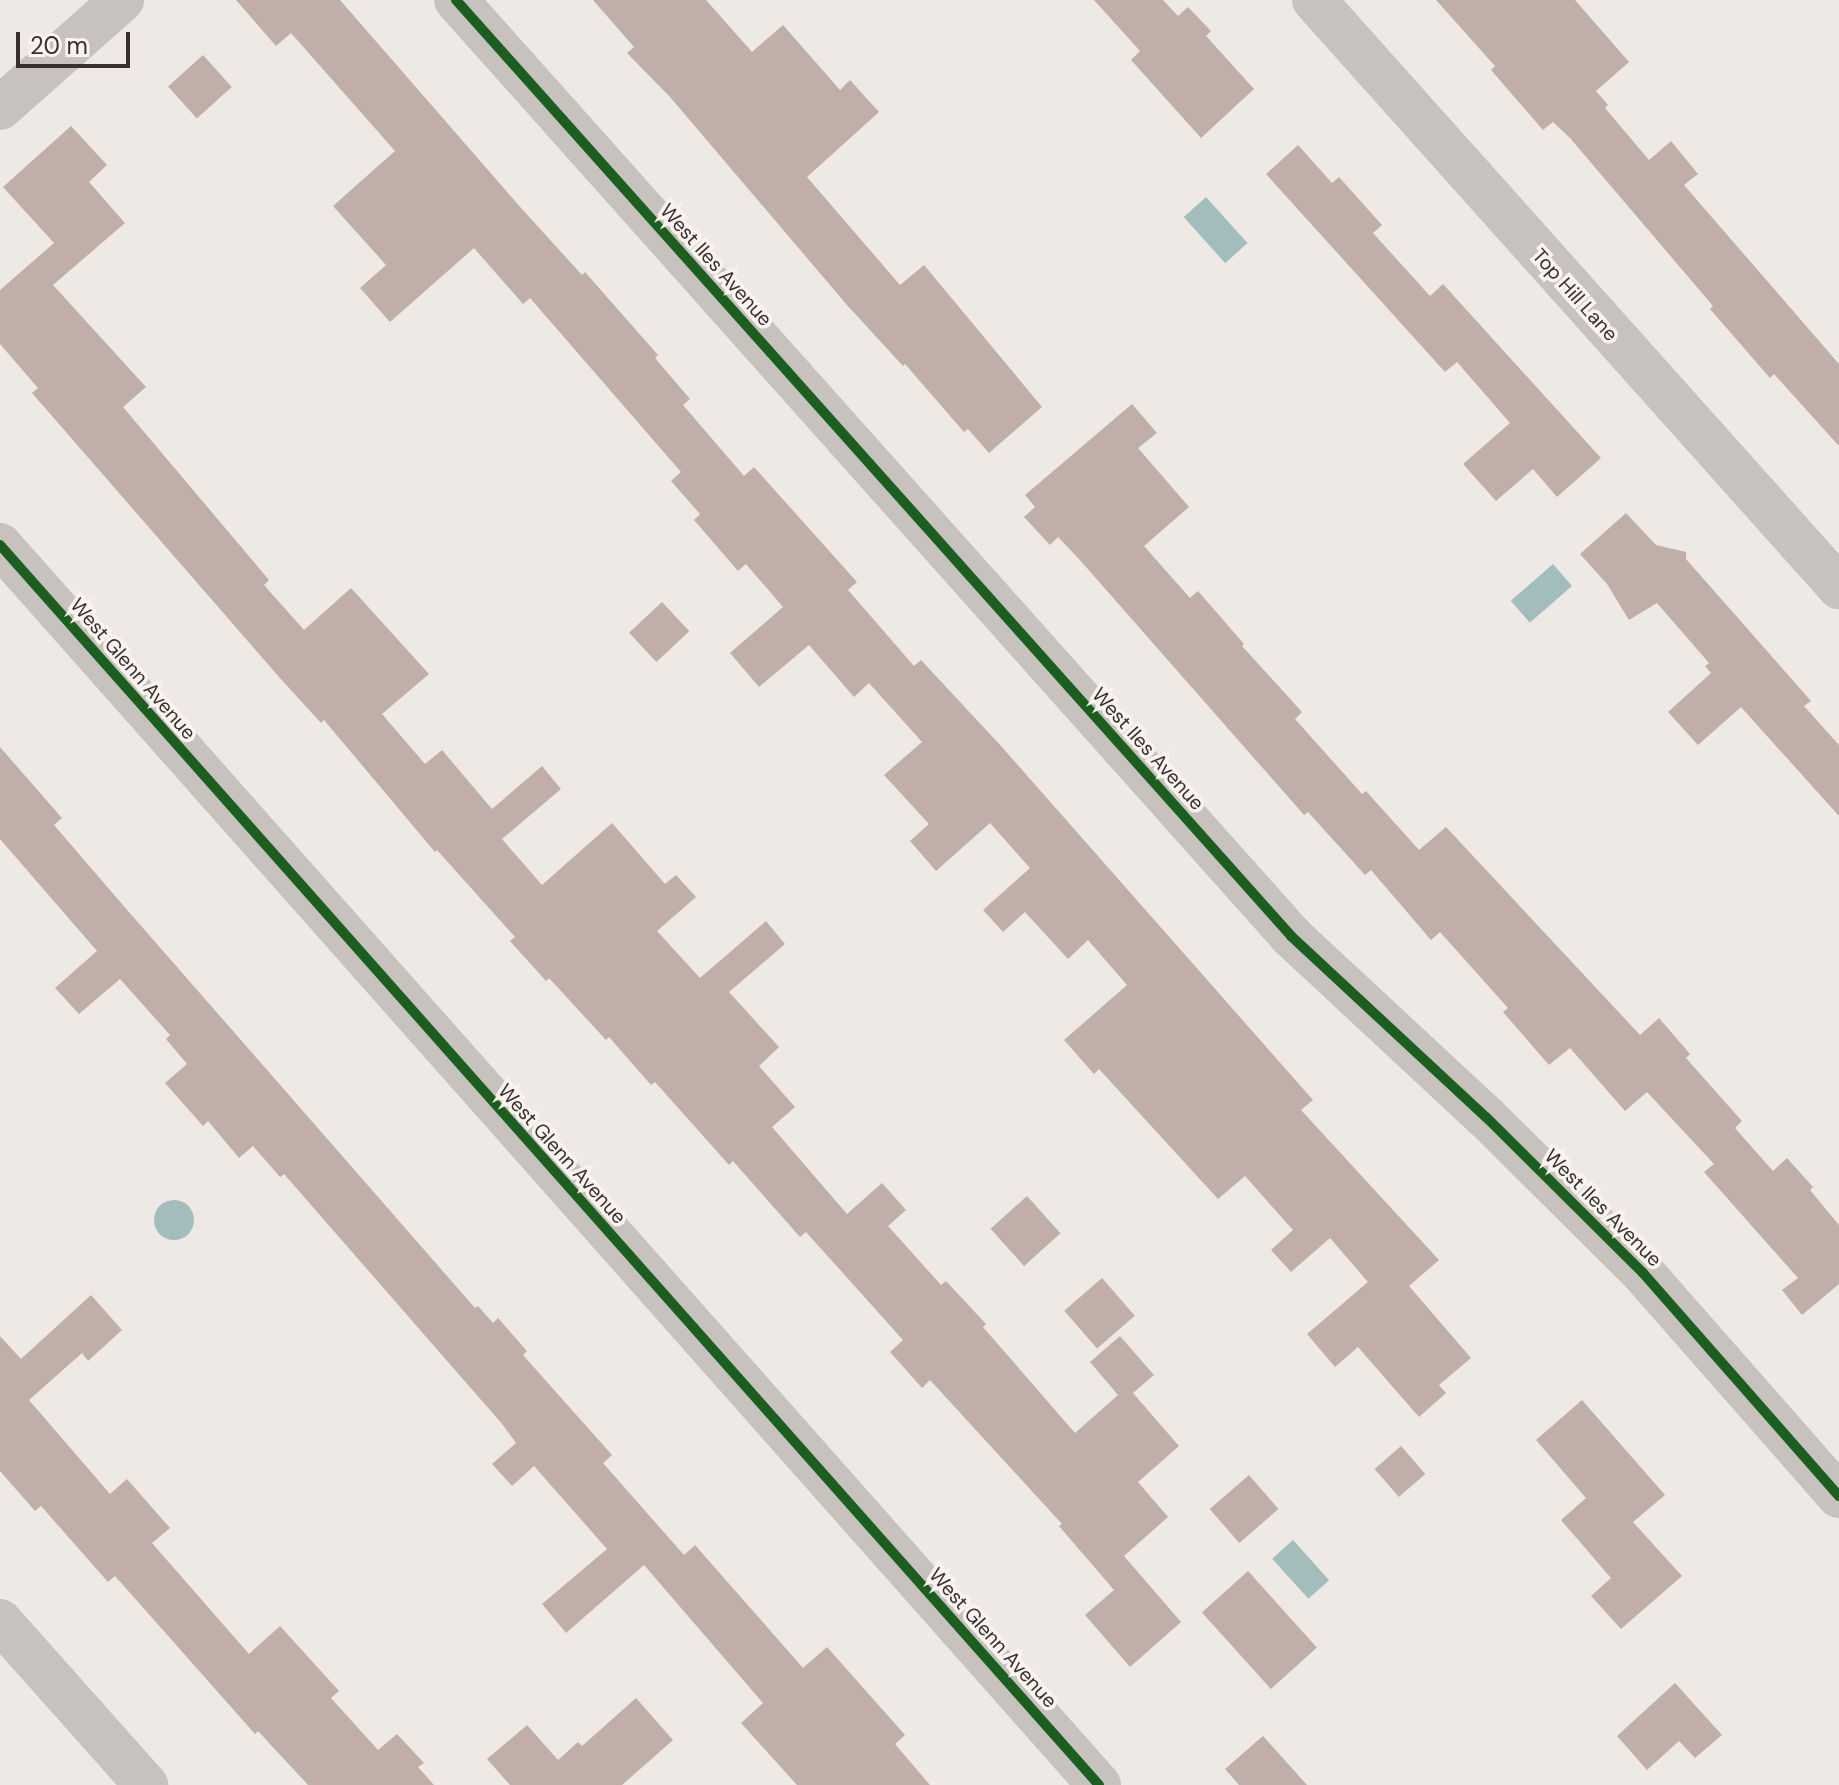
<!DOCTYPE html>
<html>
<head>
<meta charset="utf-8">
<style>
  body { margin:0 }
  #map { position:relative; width:1839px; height:1785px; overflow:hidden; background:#eee9e4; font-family:"DM Sans",sans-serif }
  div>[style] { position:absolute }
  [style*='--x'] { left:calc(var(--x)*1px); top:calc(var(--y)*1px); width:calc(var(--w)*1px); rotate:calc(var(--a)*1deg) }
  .water>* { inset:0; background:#a3bdbd; transform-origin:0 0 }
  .round { border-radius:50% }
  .building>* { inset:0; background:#c0afa8; transform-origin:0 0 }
  .minor>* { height:44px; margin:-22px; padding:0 22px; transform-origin:22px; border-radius:22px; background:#c7c2be }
  .cycleway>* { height:10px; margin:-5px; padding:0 5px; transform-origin:5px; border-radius:5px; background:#1b5e20 }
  span { translate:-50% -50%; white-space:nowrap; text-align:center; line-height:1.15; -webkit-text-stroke:7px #f9f4ee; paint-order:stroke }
  .street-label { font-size:20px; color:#38302c }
  .scale { position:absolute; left:16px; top:32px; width:114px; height:36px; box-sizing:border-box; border:4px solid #38302c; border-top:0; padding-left:10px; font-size:24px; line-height:28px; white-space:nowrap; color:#38302c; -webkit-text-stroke:6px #f9f4ee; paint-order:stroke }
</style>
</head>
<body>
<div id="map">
  <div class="water">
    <div style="left:1206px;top:197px;width:62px;height:30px;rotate:48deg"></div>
    <div style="left:1553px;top:564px;width:29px;height:56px;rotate:49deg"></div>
    <div class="round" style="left:154px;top:1200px;width:40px;height:40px"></div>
    <div style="left:1293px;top:1540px;width:54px;height:28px;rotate:48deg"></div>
  </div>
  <div class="building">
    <div style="clip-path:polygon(236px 0,340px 0,522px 209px,582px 275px,585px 272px,658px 355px,655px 358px,690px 399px,683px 405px,744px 476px,754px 467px,857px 582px,848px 590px,914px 666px,921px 660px,1001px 746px,1313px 1100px,1301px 1110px,1439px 1260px,1409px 1286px,1471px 1358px,1439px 1385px,1446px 1393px,1419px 1417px,1358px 1347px,1335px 1367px,1307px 1334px,1368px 1282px,1330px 1238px,1291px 1272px,1271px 1250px,1293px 1230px,1245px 1176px,1218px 1199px,1099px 1069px,1094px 1074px,1064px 1040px,1127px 985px,1088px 940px,1068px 959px,1025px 912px,1003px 932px,983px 910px,1030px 868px,990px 823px,936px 871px,910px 841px,929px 824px,884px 775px,922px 742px,869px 683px,854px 697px,809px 645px,759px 687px,730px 653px,783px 607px,746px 564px,738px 571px,694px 520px,700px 514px,671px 481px,681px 472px,530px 298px,523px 304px,474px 248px,390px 322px,360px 288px,386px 265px,333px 206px,395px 151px,291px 33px,276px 46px)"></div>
    <div style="clip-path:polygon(593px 0,706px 0,752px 52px,783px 25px,840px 90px,850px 80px,879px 112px,807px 177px,900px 285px,924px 265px,1042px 407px,989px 453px,968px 429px,964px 432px,905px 364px,903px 366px,847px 305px,670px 97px,627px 53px,634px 47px)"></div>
    <div style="clip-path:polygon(1094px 0,1163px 0,1178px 16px,1188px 7px,1211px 31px,1206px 36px,1254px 89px,1201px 138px,1131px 60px,1140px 51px)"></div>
    <div style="clip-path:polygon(1436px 0,1575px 0,1629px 62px,1596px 91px,1608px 105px,1605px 108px,1649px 160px,1671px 141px,1698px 174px,1684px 185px,1839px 364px,1839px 446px,1774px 374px,1770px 378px,1710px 309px,1713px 306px,1570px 138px,1553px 122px,1543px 130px,1491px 70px,1495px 66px)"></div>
    <div style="left:203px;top:55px;width:43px;height:47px;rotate:48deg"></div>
    <div style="clip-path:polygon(71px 126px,107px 165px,89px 182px,125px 223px,53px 285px,146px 387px,123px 407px,269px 580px,264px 585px,304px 630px,351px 588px,429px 674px,382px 714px,425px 764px,442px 750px,492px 809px,542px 766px,561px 789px,502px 839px,542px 885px,612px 823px,665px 884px,676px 875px,696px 897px,657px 931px,700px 978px,766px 921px,785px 944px,729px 992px,779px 1047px,759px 1066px,795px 1107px,772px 1127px,847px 1214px,882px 1183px,906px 1210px,888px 1226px,941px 1285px,946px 1281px,986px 1324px,983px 1327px,1075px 1433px,1118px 1395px,1090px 1362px,1120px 1336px,1154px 1375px,1133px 1393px,1179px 1446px,1138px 1482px,1168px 1517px,1124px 1556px,1181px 1622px,1130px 1667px,1085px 1615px,1114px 1590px,1059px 1526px,1062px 1524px,930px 1380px,922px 1388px,890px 1352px,903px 1340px,806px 1232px,800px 1237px,733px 1161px,729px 1165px,655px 1082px,651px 1085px,609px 1037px,606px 1040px,549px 978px,546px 981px,510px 941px,515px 937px,437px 850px,435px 852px,324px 720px,321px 723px,279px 677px,32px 393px,38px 388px,0 344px,0 290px,54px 243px,3px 187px)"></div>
    <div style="clip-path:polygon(1298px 145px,1332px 183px,1339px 177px,1382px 225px,1373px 233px,1430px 296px,1443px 284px,1601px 458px,1557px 497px,1533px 469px,1496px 501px,1463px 464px,1510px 423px,1457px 362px,1445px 372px,1266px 174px)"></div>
    <div style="clip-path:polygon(1132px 404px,1157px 433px,1138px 448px,1189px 507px,1144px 546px,1190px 598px,1198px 591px,1244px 644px,1242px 646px,1302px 712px,1295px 719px,1362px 794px,1366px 791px,1419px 850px,1446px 827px,1640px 1035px,1659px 1018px,1690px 1054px,1686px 1058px,1742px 1121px,1735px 1128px,1773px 1171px,1787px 1158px,1813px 1187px,1810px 1190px,1839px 1225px,1839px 1284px,1802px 1315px,1782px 1290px,1798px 1278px,1704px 1172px,1714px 1164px,1647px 1092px,1625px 1111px,1570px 1048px,1549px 1065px,1503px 1012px,1508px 1008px,1440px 932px,1431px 940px,1371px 870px,1365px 875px,1308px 812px,1304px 815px,1079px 559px,1058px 537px,1050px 545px,1024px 517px,1035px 507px,1025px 495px)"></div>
    <div style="clip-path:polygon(1626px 513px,1656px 545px,1686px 552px,1686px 559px,1811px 701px,1804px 706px,1839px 745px,1839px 816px,1741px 707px,1698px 745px,1668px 712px,1711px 673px,1705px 666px,1709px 663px,1657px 603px,1629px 620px,1607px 584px,1580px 554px)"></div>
    <div style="left:662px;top:602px;width:40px;height:45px;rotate:47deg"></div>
    <div style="clip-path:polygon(0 747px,62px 818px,54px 825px,122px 904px,475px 1308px,478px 1306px,493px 1323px,498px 1318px,527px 1351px,523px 1355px,612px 1455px,603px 1463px,684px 1555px,695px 1545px,803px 1668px,827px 1647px,905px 1735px,895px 1744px,930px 1785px,797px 1785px,741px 1723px,763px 1703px,644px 1565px,566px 1633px,542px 1604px,607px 1549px,534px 1466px,512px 1486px,492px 1464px,516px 1443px,503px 1425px,284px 1174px,280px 1177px,253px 1146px,239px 1158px,208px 1121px,203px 1126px,165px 1083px,187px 1064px,166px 1039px,170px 1035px,120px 979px,79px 1014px,55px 988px,97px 951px,0 839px)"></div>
    <div style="left:1027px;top:1196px;width:50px;height:49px;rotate:48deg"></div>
    <div style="left:1102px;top:1278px;width:50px;height:50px;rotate:49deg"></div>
    <div style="clip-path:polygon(91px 1295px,122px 1330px,88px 1361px,82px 1353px,29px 1400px,110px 1494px,127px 1479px,170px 1528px,152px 1543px,249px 1654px,280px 1626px,339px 1691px,331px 1698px,378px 1750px,397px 1734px,424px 1763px,418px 1767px,434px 1785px,308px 1785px,258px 1731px,255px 1734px,115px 1576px,108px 1582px,41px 1506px,35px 1511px,0 1471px,0 1336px,21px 1359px)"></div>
    <div style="clip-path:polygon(1582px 1400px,1665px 1495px,1633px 1522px,1682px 1576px,1621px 1629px,1591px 1596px,1611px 1578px,1561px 1520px,1586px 1498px,1536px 1440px)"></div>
    <div style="left:1401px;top:1446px;width:37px;height:35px;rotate:49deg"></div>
    <div style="left:1249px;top:1475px;width:45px;height:52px;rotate:49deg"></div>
    <div style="left:1248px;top:1571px;width:103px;height:62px;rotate:48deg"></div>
    <div style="clip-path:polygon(1675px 1683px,1722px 1735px,1695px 1758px,1679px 1741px,1647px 1770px,1617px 1736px)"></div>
    <div style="clip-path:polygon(636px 1698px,673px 1740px,622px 1785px,510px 1785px,487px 1759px,527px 1725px,558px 1760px,578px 1742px,582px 1746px)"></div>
    <div style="clip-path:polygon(1263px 1736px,1307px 1785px,1239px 1785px,1225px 1769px)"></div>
  </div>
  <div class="minor">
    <div style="--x:456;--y:0;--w:1254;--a:48.26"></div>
    <div style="--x:1291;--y:936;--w:266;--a:42.9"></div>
    <div style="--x:1486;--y:1117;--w:221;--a:44.8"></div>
    <div style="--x:1643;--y:1273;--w:297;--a:48.7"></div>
    <div style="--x:1314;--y:0;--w:788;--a:48.19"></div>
    <div style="--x:0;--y:108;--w:163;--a:-41.5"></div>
    <div style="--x:0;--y:545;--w:1657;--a:48.45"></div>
    <div style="--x:0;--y:1621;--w:220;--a:48.3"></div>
  </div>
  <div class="cycleway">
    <div style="--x:456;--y:0;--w:1254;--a:48.26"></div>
    <div style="--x:1291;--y:936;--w:266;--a:42.9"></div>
    <div style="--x:1486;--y:1117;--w:221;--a:44.8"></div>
    <div style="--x:1643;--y:1273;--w:297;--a:48.7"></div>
    <div style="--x:0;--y:545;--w:1657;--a:48.45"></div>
  </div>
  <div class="street-label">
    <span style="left:716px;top:265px;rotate:48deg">West Iles Avenue</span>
    <span style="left:1575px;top:295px;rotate:48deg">Top Hill Lane</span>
    <span style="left:133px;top:669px;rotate:49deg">West Glenn Avenue</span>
    <span style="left:1148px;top:749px;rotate:48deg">West Iles Avenue</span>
    <span style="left:562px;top:1154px;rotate:48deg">West Glenn Avenue</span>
    <span style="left:1603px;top:1208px;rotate:45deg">West Iles Avenue</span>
    <span style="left:993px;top:1638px;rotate:48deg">West Glenn Avenue</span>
  </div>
  <div class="scale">20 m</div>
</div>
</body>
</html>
